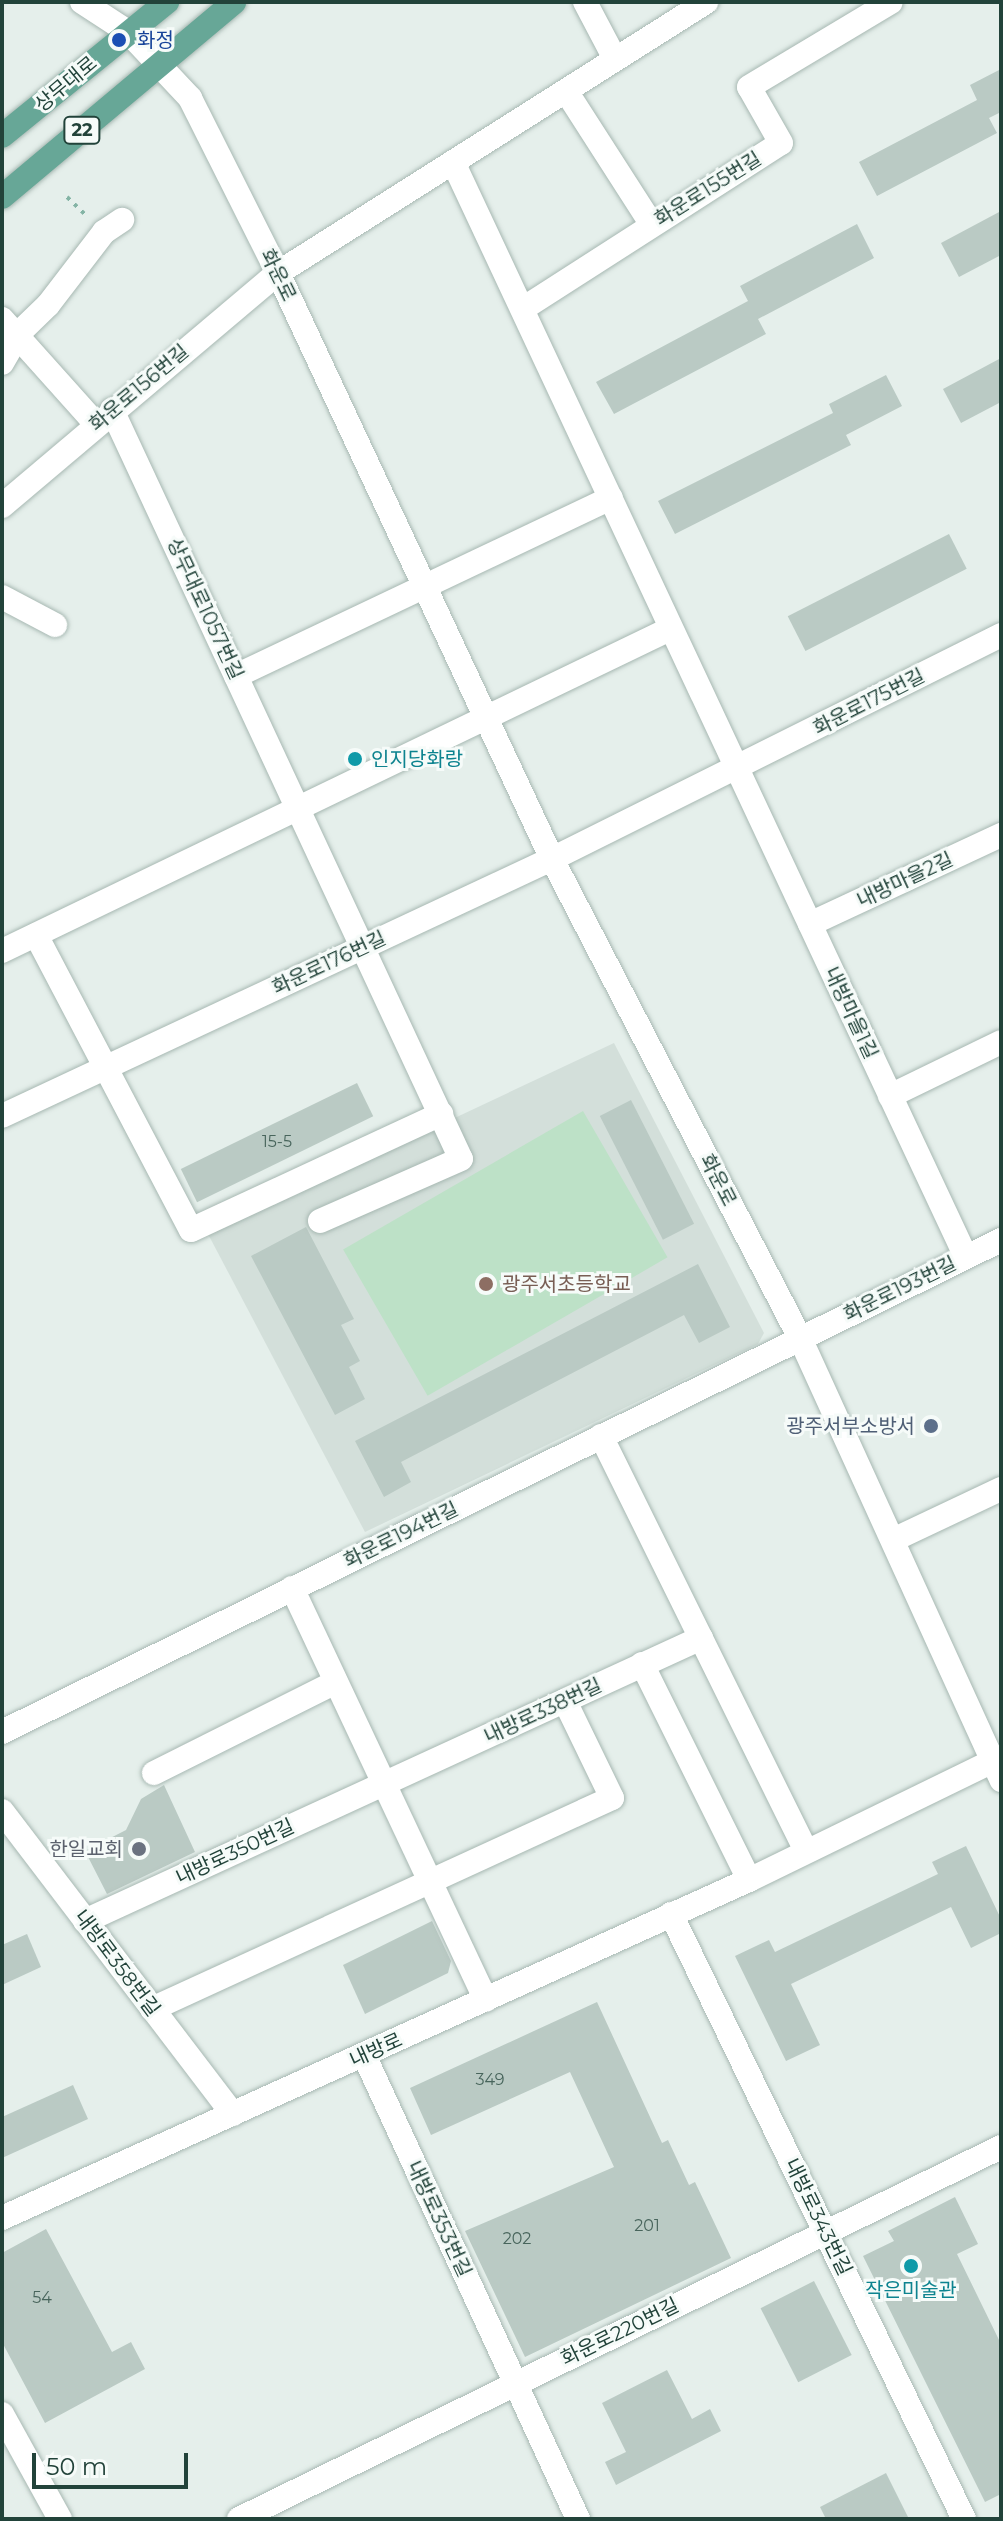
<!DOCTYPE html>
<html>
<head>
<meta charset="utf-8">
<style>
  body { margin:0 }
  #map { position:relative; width:1003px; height:2521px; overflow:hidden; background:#e5efeb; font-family:Montserrat,"Noto Sans KR",sans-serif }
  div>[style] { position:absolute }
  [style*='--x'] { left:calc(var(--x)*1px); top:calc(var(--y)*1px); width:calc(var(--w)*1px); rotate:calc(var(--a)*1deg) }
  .built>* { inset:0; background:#d3dfda }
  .green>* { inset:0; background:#bde1c7; transform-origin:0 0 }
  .building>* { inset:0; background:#bacac4; transform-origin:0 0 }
  .path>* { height:4px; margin-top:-2px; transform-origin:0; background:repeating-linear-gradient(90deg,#84b4a5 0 4px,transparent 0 10px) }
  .roads { filter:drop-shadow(0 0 2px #a7b8b2) drop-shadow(0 0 2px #a7b8b2) }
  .minor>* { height:24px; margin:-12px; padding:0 12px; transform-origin:12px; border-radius:12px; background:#fff }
  .major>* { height:24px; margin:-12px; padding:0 12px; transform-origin:12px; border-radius:12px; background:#67a797 }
  .dots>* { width:22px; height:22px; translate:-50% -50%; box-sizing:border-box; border:4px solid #f6fbf9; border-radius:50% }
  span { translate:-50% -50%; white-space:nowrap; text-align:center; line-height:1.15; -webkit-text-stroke:6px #f6fbf9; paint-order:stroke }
  .number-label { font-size:16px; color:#48655c }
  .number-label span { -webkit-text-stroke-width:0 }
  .shield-label span { padding:2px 6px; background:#f6fbf9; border:2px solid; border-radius:6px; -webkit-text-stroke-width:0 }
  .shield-label { font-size:18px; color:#22433a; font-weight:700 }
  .transit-label { font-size:20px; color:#164399 }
  .left { translate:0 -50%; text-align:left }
  .street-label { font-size:20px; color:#22433a }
  .culture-label { font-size:20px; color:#0d838f }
  .education-label { font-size:20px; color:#785e54 }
  .service-label { font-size:20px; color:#4e5e75 }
  .right { translate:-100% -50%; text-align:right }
  .worship-label { font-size:20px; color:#5b616d }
  .frame { position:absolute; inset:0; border:4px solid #22433a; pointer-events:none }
  .scale { position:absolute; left:32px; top:2453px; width:156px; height:36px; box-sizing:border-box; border:4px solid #22433a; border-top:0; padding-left:10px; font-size:24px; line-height:28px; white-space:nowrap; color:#22433a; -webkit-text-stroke:6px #f6fbf9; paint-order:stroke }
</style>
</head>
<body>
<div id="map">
  <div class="built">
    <div style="clip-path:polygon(614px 1043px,764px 1333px,758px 1344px,365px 1532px,208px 1234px)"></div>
  </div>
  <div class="green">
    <div style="left:583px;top:1111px;width:169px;height:277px;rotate:60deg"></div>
  </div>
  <div class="building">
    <div style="clip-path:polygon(1001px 69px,1001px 112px,989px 118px,997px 133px,877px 196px,859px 162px,977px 100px,970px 85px)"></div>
    <div style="clip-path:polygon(1001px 211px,1001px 255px,959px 277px,941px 243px)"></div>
    <div style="clip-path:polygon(857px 224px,874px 258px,758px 319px,766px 334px,614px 414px,596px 382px,748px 301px,740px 286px)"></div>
    <div style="clip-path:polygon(1001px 358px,1001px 402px,961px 423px,943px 389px)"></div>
    <div style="clip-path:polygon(886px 375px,902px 406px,846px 435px,851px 445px,675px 534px,658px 501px,833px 413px,829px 404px)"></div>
    <div style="left:949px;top:534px;width:39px;height:181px;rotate:63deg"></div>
    <div style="left:357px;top:1083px;width:37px;height:196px;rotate:64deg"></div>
    <div style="left:631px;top:1100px;width:139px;height:35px;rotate:63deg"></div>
    <div style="clip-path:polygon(306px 1227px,354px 1319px,341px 1325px,360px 1361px,349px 1367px,365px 1399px,335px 1415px,251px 1256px)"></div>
    <div style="clip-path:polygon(698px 1264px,730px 1327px,699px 1343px,684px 1315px,401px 1462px,411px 1482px,384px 1497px,355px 1441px)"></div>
    <div style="clip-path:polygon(164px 1785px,195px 1852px,107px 1894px,85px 1851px,126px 1830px,141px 1799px)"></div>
    <div style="clip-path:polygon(966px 1846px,1001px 1919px,1001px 1933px,971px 1948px,951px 1907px,791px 1984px,820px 2045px,786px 2061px,735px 1956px,769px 1940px,775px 1952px,938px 1874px,932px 1862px)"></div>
    <div style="clip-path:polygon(432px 1921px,451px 1961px,448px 1973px,365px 2014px,343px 1965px)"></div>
    <div style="clip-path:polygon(27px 1934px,41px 1967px,2px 1985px,2px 1945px)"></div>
    <div style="clip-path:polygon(597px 2002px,662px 2143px,668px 2140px,689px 2185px,695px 2182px,731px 2258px,525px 2357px,465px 2231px,614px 2167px,570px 2072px,431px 2135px,410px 2088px)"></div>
    <div style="clip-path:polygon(73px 2085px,88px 2119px,2px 2158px,2px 2117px)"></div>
    <div style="clip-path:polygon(955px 2197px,978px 2244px,957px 2254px,1001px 2344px,1001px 2494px,985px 2502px,863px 2256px,894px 2241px,888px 2231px)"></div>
    <div style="clip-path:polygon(46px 2229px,112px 2352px,131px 2342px,145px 2369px,45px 2423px,2px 2342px,2px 2253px)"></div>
    <div style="left:814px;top:2281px;width:83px;height:60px;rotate:63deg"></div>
    <div style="clip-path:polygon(667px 2370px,692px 2419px,710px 2409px,721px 2431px,616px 2485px,605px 2462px,626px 2452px,602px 2403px)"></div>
    <div style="clip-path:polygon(886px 2473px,909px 2519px,826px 2519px,820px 2507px)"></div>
  </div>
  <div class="path">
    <div style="--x:67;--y:197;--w:29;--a:44"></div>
  </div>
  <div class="roads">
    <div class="minor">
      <div style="--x:82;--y:2;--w:55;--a:33.1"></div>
      <div style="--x:128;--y:32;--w:91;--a:46.8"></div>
      <div style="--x:190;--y:98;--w:196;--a:63.3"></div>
      <div style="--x:278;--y:273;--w:647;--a:64.94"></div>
      <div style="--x:552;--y:859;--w:539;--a:62.63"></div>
      <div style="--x:800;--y:1338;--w:486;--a:65.5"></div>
      <div style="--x:585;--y:2;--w:64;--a:62.2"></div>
      <div style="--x:566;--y:91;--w:159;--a:57.3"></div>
      <div style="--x:453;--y:162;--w:1209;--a:64.9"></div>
      <div style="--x:524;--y:308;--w:305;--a:-32.7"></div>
      <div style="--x:781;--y:143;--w:64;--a:-119.7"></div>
      <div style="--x:749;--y:87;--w:165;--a:-30.9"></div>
      <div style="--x:2;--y:319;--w:141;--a:48.2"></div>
      <div style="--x:2;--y:363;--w:34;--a:-60"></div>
      <div style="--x:19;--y:333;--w:40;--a:-44"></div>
      <div style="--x:48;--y:305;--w:92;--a:-52.5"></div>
      <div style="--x:104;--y:232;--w:22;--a:-34"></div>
      <div style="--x:112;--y:410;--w:826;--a:65.02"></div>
      <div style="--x:461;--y:1159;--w:154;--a:156.3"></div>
      <div style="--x:2;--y:506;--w:361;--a:-40.2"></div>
      <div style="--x:278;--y:273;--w:507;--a:-32.34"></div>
      <div style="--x:2;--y:597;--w:60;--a:27.8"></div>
      <div style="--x:236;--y:676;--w:415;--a:-25.4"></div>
      <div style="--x:810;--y:924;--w:211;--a:-25"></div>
      <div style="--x:36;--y:935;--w:333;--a:62.3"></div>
      <div style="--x:191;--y:1230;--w:276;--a:-24.9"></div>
      <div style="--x:2;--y:951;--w:742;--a:-25.74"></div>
      <div style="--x:890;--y:1096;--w:123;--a:-25.9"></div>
      <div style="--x:2;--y:1116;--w:607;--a:-25.05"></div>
      <div style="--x:552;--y:859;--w:502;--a:-26.51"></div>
      <div style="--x:601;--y:1436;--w:463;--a:63.7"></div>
      <div style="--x:895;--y:1539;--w:117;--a:-25.3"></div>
      <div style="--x:292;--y:1588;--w:455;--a:64.8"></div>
      <div style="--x:642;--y:1664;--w:241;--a:63.6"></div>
      <div style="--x:2;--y:1732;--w:1114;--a:-26.22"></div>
      <div style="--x:154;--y:1773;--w:203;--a:-26.6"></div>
      <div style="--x:2;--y:1811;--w:381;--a:52.7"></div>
      <div style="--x:671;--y:1914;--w:672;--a:64.16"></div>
      <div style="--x:85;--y:1921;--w:678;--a:-24.67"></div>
      <div style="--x:152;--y:2009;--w:506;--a:-24.64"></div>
      <div style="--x:612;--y:1798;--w:108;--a:-115.9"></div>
      <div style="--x:364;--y:2055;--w:511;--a:65.24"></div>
      <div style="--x:2;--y:2218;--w:820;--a:-24.35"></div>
      <div style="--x:749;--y:1880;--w:280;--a:-26"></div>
      <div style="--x:2;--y:2414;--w:120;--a:61.1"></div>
      <div style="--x:239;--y:2519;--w:848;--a:-26.02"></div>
    </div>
    <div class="major">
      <div style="--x:2;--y:136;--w:213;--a:-39.1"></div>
      <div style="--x:2;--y:197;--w:303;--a:-40"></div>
    </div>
  </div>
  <div class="dots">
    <div style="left:119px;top:40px;background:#1a4fb4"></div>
    <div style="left:355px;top:759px;background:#0f9aa8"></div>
    <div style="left:486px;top:1284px;background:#8d6e63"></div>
    <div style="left:931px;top:1426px;background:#5c6f8a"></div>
    <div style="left:139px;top:1849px;background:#6b7280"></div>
    <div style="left:911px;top:2266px;background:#0f9aa8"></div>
  </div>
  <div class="number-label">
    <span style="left:277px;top:1142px">15-5</span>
    <span style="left:490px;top:2080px">349</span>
    <span style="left:647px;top:2226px">201</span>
    <span style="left:517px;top:2239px">202</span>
    <span style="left:42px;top:2298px">54</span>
  </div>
  <div class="shield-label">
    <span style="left:82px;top:130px">22</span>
  </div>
  <div class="transit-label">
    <span class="left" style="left:137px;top:40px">화정</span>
  </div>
  <div class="street-label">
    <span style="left:66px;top:84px;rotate:-40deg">상무대로</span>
    <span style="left:708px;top:189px;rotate:-32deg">화운로155번길</span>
    <span style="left:278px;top:275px;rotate:64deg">화운로</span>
    <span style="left:139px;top:388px;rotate:-40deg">화운로156번길</span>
    <span style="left:205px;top:609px;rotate:65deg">상무대로1057번길</span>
    <span style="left:869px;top:702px;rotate:-27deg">화운로175번길</span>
    <span style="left:905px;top:880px;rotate:-25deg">내방마을2길</span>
    <span style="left:329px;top:963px;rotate:-25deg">화운로176번길</span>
    <span style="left:851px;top:1013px;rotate:65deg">내방마을1길</span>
    <span style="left:718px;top:1180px;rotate:63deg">화운로</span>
    <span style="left:900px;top:1289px;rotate:-26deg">화운로193번길</span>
    <span style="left:401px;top:1535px;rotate:-26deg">화운로194번길</span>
    <span style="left:543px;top:1711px;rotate:-25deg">내방로338번길</span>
    <span style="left:235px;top:1852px;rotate:-25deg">내방로350번길</span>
    <span style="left:117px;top:1963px;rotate:53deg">내방로358번길</span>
    <span style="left:376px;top:2050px;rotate:-24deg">내방로</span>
    <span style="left:818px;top:2217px;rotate:64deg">내방로343번길</span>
    <span style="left:439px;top:2219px;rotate:65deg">내방로353번길</span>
    <span style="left:620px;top:2332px;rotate:-26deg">화운로220번길</span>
  </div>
  <div class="culture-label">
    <span class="left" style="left:371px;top:759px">인지당화랑</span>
    <span style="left:911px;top:2290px">작은미술관</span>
  </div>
  <div class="education-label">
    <span class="left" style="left:502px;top:1284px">광주서초등학교</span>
  </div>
  <div class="service-label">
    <span class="right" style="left:915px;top:1426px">광주서부소방서</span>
  </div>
  <div class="worship-label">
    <span class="right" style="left:123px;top:1849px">한일교회</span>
  </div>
  <div class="frame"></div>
  <div class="scale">50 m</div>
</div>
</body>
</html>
